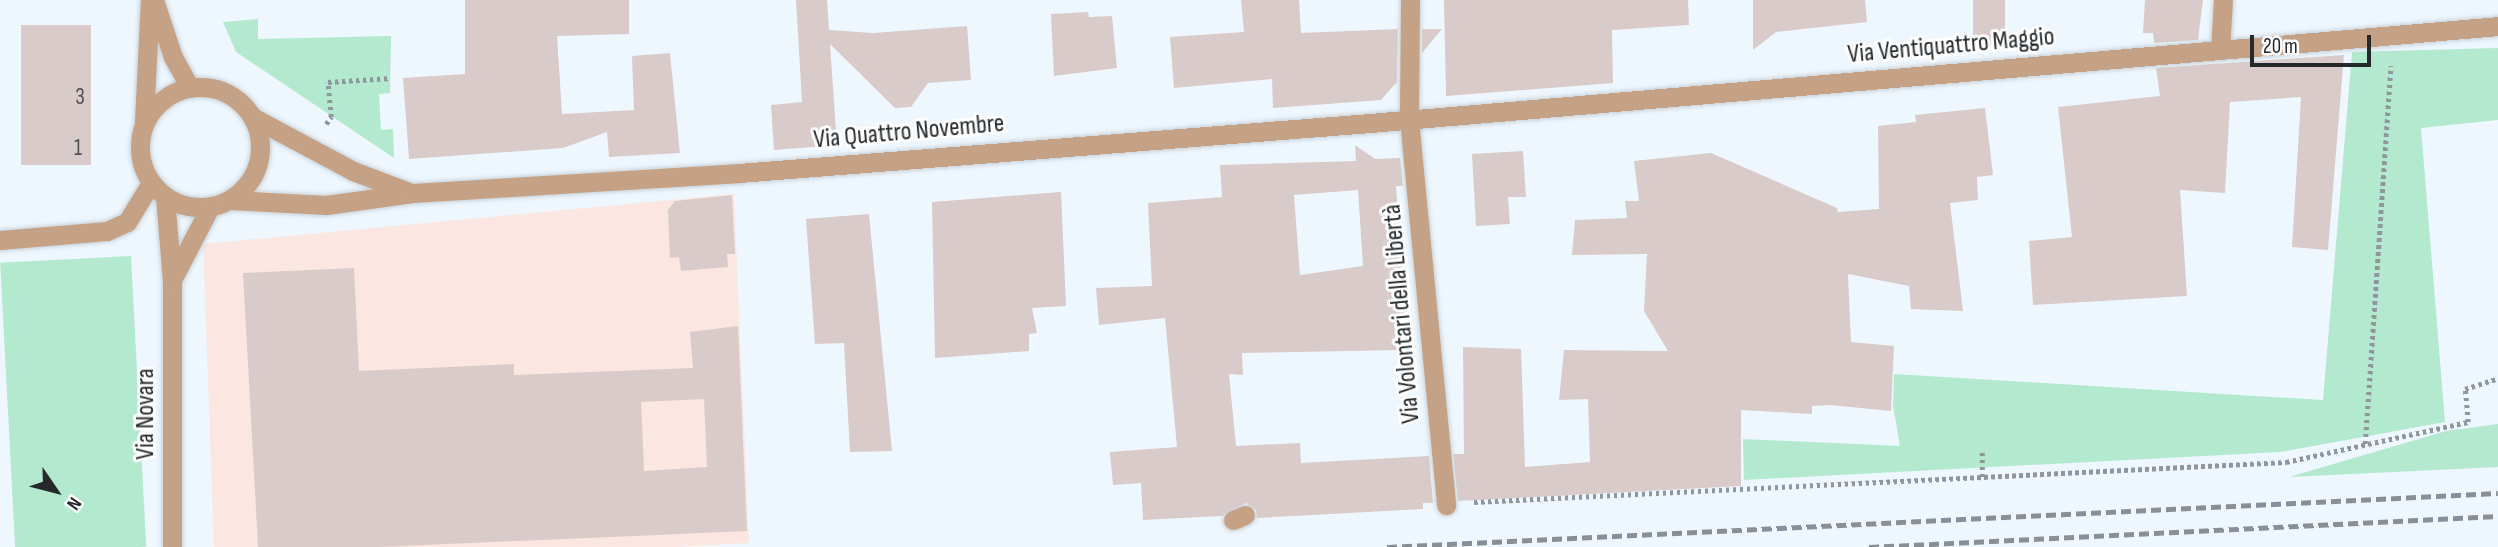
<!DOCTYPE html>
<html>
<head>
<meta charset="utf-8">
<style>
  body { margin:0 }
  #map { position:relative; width:2498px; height:547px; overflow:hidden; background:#eef7fe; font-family:"Sofia Sans Condensed",sans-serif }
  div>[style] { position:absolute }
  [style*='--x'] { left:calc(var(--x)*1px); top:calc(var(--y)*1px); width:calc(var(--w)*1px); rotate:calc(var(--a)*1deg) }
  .industrial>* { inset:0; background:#fbe6e2 }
  .green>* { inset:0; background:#b3e9cf; transform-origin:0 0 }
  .building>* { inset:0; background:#d9cbc9; transform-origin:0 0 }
  .path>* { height:4.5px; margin-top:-2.25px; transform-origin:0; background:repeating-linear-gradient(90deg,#90979c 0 3.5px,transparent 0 7px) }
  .roads { filter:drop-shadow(0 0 2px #cad2d8) drop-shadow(0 0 2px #cad2d8) }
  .pedestrian>* { height:19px; margin:-9.5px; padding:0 9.5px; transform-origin:9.5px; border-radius:9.5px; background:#c5a285 }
  .minor>* { height:19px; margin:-9.5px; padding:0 9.5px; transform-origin:9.5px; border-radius:9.5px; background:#c5a285 }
  .tertiary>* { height:19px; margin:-9.5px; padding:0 9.5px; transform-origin:9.5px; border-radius:9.5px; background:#c5a285 }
  .tertiary>.ring { margin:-9.5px; padding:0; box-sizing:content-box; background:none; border:19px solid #c5a285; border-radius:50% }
  .rail>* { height:5px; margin-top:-2.5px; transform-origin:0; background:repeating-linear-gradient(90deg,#899095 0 10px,transparent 0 15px) }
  span { translate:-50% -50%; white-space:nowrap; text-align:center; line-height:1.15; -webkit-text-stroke:6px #fff; paint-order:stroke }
  .number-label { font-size:23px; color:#525253 }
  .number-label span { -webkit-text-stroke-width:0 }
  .street-label { font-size:26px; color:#25292c }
  .north { position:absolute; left:21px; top:456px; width:70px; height:70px; -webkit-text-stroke:5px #fff; paint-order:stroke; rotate:125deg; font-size:19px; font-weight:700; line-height:28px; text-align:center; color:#25292c }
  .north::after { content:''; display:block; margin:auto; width:24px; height:32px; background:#25292c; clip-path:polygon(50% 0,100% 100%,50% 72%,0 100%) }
  .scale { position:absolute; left:2250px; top:35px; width:121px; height:32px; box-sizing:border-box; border:4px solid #25292c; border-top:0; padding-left:9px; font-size:21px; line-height:24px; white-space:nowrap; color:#25292c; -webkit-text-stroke:5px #fff; paint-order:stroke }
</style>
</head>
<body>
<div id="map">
  <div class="industrial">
    <div style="clip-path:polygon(734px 194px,749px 543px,676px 547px,214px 547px,203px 244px)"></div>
  </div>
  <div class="green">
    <div style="clip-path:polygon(258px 19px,258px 39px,391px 36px,390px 93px,379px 94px,381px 130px,393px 129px,394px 158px,236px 52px,223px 22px)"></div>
    <div style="clip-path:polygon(2498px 48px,2498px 120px,2421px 128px,2445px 422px,2280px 452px,1744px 480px,1743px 439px,1900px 446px,1893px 406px,1894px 374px,2323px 400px,2352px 52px)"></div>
    <div style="left:131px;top:256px;width:291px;height:131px;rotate:87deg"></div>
    <div style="clip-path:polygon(2498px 424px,2498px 467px,2289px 477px,2446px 431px)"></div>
  </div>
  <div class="building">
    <div style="clip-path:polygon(465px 0,629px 0,629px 34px,557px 36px,562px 114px,634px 110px,632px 56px,670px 53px,680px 153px,609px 157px,607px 132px,563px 148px,409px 159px,403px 78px,465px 74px)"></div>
    <div style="clip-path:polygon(796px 0,827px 0,829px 30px,873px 33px,967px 26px,971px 80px,928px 83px,911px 107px,895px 108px,830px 44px,837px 145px,774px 150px,771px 105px,802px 102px)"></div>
    <div style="clip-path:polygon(1241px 0,1299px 0,1301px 33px,1398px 29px,1397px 82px,1381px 100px,1273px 108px,1272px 79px,1174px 88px,1170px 37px,1244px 32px)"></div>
    <div style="clip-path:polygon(1444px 0,1688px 0,1689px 25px,1612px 30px,1613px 83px,1446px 96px)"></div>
    <div style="clip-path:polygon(1753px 0,1865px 0,1867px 22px,1776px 32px,1753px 50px)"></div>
    <div style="left:1973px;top:0;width:32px;height:45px"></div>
    <div style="clip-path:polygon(2145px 0,2203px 0,2198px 40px,2154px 43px,2153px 33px,2143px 33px)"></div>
    <div style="clip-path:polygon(1088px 12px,1089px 17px,1112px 16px,1117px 68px,1054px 76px,1051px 14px)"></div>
    <div style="left:21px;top:25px;width:70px;height:140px"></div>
    <div style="clip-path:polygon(1422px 29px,1442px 29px,1422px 53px)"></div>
    <div style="clip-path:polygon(2344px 55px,2328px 250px,2292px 247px,2301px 97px,2230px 102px,2225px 193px,2180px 190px,2187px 296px,2033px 305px,2029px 241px,2072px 237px,2058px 107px,2160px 96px,2156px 68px)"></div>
    <div style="clip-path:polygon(1985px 108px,1993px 175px,1977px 177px,1978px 200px,1950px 203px,1963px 311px,1911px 309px,1909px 286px,1848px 274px,1851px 342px,1894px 346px,1891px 411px,1830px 405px,1812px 406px,1812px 414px,1741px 410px,1741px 486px,1458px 501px,1453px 454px,1464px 454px,1463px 347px,1521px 349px,1525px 467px,1590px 462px,1588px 399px,1559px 400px,1564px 350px,1668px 351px,1644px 311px,1647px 254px,1572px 255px,1575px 220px,1627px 218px,1625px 201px,1639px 201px,1634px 161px,1711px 153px,1837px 208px,1838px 212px,1879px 209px,1878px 126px,1916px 122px,1915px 115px)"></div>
    <div style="clip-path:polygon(evenodd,1355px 145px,1375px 159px,1400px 158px,1403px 186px,1396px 186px,1406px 338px,1398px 338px,1399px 350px,1242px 353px,1243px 375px,1229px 374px,1236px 446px,1300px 443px,1301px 463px,1429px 456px,1433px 503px,1423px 503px,1423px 509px,1257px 518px,1256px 510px,1246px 503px,1222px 516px,1143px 520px,1141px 483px,1113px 485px,1110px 452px,1177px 447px,1165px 318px,1099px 325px,1096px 288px,1152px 286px,1148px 203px,1222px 197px,1220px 165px,1356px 161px,1355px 145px,1358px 190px,1363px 266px,1300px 275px,1294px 195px,1358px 190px)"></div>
    <div style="clip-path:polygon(1523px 151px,1526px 197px,1508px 197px,1510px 224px,1476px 226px,1472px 154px)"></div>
    <div style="clip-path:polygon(1061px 192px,1066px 306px,1032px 308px,1037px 333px,1029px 334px,1029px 351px,935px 358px,932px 202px)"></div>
    <div style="clip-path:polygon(732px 195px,735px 254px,727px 254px,728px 267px,681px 271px,679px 257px,670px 258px,668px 210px,675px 201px)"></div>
    <div style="clip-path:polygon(869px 214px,892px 451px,850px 452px,844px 343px,815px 344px,806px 219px)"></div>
    <div style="clip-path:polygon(evenodd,354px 268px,359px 371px,514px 364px,514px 375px,693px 368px,690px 332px,738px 326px,747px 531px,379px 547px,258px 547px,243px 273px,354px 268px,704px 399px,707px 467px,644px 471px,641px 402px,704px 399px)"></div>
  </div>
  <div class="path">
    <div style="--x:326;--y:124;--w:9;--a:-54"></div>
    <div style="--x:331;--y:117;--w:35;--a:-95"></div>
    <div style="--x:328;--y:82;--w:63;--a:-3.6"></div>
    <div style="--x:2365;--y:444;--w:379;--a:-86.1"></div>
    <div style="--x:1982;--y:477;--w:27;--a:-90"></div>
    <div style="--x:1474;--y:502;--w:813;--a:-2.82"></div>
    <div style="--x:2286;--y:462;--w:186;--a:-12.4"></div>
    <div style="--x:2468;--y:422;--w:33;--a:-95"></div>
    <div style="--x:2465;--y:389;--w:33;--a:-18"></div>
  </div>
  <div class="roads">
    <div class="pedestrian">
      <div style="--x:1233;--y:520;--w:13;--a:-23"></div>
    </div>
    <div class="minor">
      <div style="--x:1410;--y:0;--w:119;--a:90.5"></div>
      <div style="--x:1409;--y:119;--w:388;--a:84.5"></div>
      <div style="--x:2220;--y:50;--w:50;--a:-86.6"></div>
      <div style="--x:252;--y:117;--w:115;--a:28.1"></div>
      <div style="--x:353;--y:171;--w:60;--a:20.6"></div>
      <div style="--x:230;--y:200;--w:96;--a:3"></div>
      <div style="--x:326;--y:205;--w:89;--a:-7.8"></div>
      <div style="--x:414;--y:193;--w:326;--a:-3.5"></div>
      <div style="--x:739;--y:173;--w:633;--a:-4.53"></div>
      <div style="--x:1370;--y:123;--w:1132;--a:-4.91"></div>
      <div style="--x:0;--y:240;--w:107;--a:-4.8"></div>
      <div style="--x:107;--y:231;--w:22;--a:-24"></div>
      <div style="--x:127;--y:222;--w:46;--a:-58.4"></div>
    </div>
    <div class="tertiary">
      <div style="--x:154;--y:0;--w:60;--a:71.6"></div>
      <div style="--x:173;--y:57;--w:35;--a:61"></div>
      <div class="ring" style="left:140px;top:87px;width:101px;height:101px"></div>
      <div style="--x:144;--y:121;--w:121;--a:-87.2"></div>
      <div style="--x:165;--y:197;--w:84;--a:85.2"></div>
      <div style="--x:172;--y:281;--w:266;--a:90"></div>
      <div style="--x:172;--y:280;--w:82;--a:-62.5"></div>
    </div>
  </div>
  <div class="rail">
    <div style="--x:1387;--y:547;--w:1112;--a:-2.78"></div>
    <div style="--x:1869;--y:547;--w:630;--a:-2.82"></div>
  </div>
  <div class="number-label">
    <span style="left:80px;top:97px">3</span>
    <span style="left:78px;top:148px">1</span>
  </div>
  <div class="street-label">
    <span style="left:1951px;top:46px;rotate:-5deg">Via Ventiquattro Maggio</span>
    <span style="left:909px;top:132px;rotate:-5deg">Via Quattro Novembre</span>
    <span style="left:1402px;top:314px;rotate:-95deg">Via Volontari della Libertà</span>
    <span style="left:146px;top:414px;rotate:-90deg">Via Novara</span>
  </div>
  <div class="north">N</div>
  <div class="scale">20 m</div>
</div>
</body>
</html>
